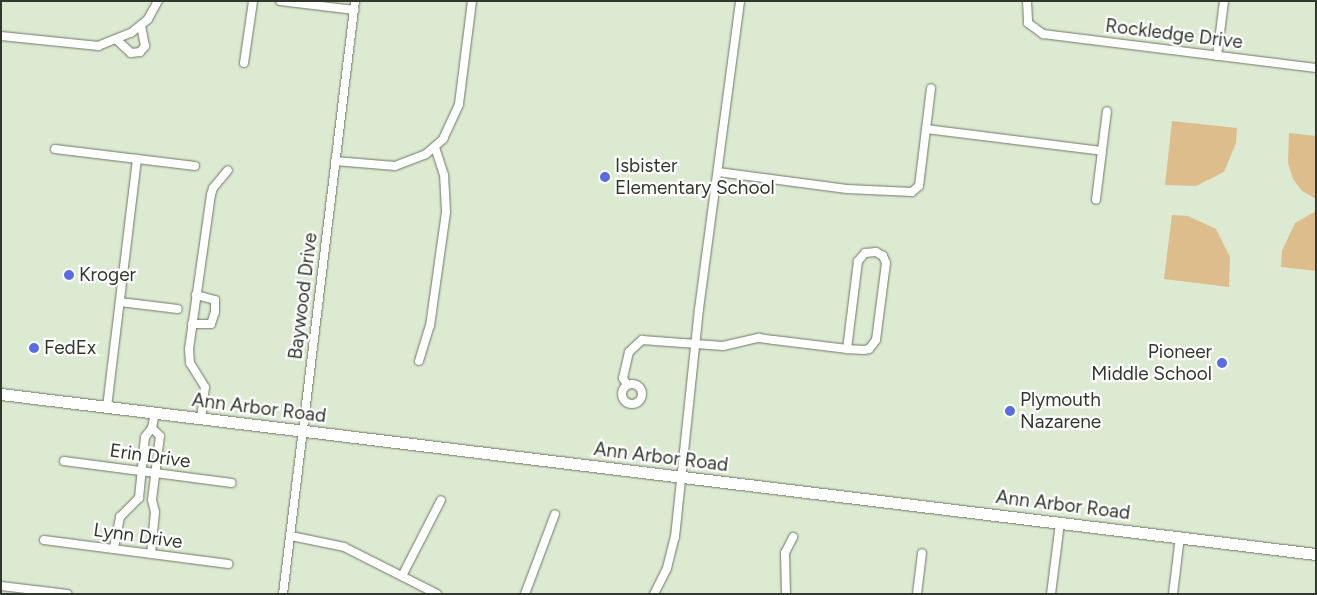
<!DOCTYPE html>
<html>
<head>
<meta charset="utf-8">
<style>
  body { margin:0 }
  #map { position:relative; width:1317px; height:595px; overflow:hidden; background:#dcead2; font-family:Figtree,sans-serif }
  div>[style] { position:absolute }
  [style*='--x'] { left:calc(var(--x)*1px); top:calc(var(--y)*1px); width:calc(var(--w)*1px); rotate:calc(var(--a)*1deg) }
  .green>* { inset:0; background:#debd8c }
  .roads { filter:drop-shadow(0 0 1px #6c7863) drop-shadow(0 0 1px #6c7863) }
  .minor>* { height:8px; margin:-4px; padding:0 4px; transform-origin:4px; border-radius:4px; background:#fff }
  .minor>.ring { margin:-4px; padding:0; box-sizing:content-box; background:none; border:8px solid #fff; border-radius:50% }
  .secondary>* { height:11px; margin:-5.5px; padding:0 5.5px; transform-origin:5.5px; border-radius:5.5px; background:#fff }
  .dots>* { width:14px; height:14px; translate:-50% -50%; box-sizing:border-box; border:2px solid #fff; border-radius:50% }
  span { translate:-50% -50%; white-space:nowrap; text-align:center; line-height:1.15; -webkit-text-stroke:4.5px #fff; paint-order:stroke }
  .street-label { font-size:19px; color:#32372e }
  .poi-label { font-size:19px; color:#32372e }
  .left { translate:0 -50%; text-align:left }
  .right { translate:-100% -50%; text-align:right }
  .frame { position:absolute; inset:0; border:2px solid #32372e; pointer-events:none }
</style>
</head>
<body>
<div id="map">
  <div class="green">
    <div style="clip-path:polygon(1172px 121px,1237px 128px,1236px 143px,1224px 172px,1196px 186px,1165px 185px)"></div>
    <div style="clip-path:polygon(1289px 133px,1316px 136px,1316px 199px,1302px 191px,1293px 179px,1288px 163px)"></div>
    <div style="clip-path:polygon(1316px 211px,1316px 271px,1281px 267px,1282px 251px,1295px 223px)"></div>
    <div style="clip-path:polygon(1172px 215px,1188px 216px,1216px 229px,1230px 257px,1229px 287px,1164px 279px)"></div>
  </div>
  <div class="roads">
    <div class="minor">
      <div style="--x:280;--y:1;--w:75;--a:6.9"></div>
      <div style="--x:1027;--y:1;--w:22;--a:87"></div>
      <div style="--x:1028;--y:23;--w:19;--a:36"></div>
      <div style="--x:1043;--y:34;--w:275;--a:7.1"></div>
      <div style="--x:1;--y:36;--w:98;--a:5.9"></div>
      <div style="--x:98;--y:46;--w:35;--a:-22"></div>
      <div style="--x:131;--y:33;--w:22;--a:-39"></div>
      <div style="--x:148;--y:19;--w:21;--a:-61"></div>
      <div style="--x:117;--y:40;--w:19;--a:43"></div>
      <div style="--x:131;--y:53;--w:9;--a:-6"></div>
      <div style="--x:140;--y:52;--w:8;--a:-50"></div>
      <div style="--x:145;--y:46;--w:21;--a:-101"></div>
      <div style="--x:1217;--y:56;--w:55;--a:-82.7"></div>
      <div style="--x:244;--y:63;--w:63;--a:-81.7"></div>
      <div style="--x:926;--y:129;--w:41;--a:-83"></div>
      <div style="--x:55;--y:149;--w:141;--a:6.9"></div>
      <div style="--x:1102;--y:151;--w:40;--a:-82.9"></div>
      <div style="--x:335;--y:161;--w:60;--a:4.8"></div>
      <div style="--x:395;--y:166;--w:33;--a:-21"></div>
      <div style="--x:426;--y:154;--w:23;--a:-41"></div>
      <div style="--x:443;--y:139;--w:38;--a:-65"></div>
      <div style="--x:459;--y:104;--w:104;--a:-82.8"></div>
      <div style="--x:718;--y:172;--w:130;--a:7.5"></div>
      <div style="--x:847;--y:189;--w:65;--a:2.6"></div>
      <div style="--x:912;--y:192;--w:9;--a:-41"></div>
      <div style="--x:919;--y:186;--w:57;--a:-83"></div>
      <div style="--x:926;--y:129;--w:177;--a:7.1"></div>
      <div style="--x:1102;--y:151;--w:49;--a:97"></div>
      <div style="--x:120;--y:302;--w:58;--a:6.9"></div>
      <div style="--x:192;--y:324;--w:19;--a:0"></div>
      <div style="--x:211;--y:324;--w:13;--a:-72"></div>
      <div style="--x:215;--y:312;--w:12;--a:-90"></div>
      <div style="--x:215;--y:300;--w:20;--a:-165"></div>
      <div style="--x:419;--y:361;--w:37;--a:-73"></div>
      <div style="--x:430;--y:326;--w:115;--a:-82"></div>
      <div style="--x:446;--y:212;--w:37;--a:-93"></div>
      <div style="--x:444;--y:175;--w:28;--a:-108"></div>
      <div class="ring" style="left:622px;top:384px;width:12px;height:12px"></div>
      <div style="--x:627;--y:385;--w:8;--a:-120"></div>
      <div style="--x:623;--y:378;--w:27;--a:-77"></div>
      <div style="--x:629;--y:352;--w:18;--a:-43"></div>
      <div style="--x:642;--y:340;--w:81;--a:4.2"></div>
      <div style="--x:723;--y:346;--w:37;--a:-13"></div>
      <div style="--x:759;--y:338;--w:15;--a:8"></div>
      <div style="--x:774;--y:340;--w:74;--a:7"></div>
      <div style="--x:847;--y:349;--w:17;--a:3"></div>
      <div style="--x:864;--y:350;--w:5;--a:-11"></div>
      <div style="--x:869;--y:349;--w:11;--a:-52"></div>
      <div style="--x:876;--y:340;--w:78;--a:-82.6"></div>
      <div style="--x:886;--y:263;--w:8;--a:-113"></div>
      <div style="--x:883;--y:256;--w:8;--a:-150"></div>
      <div style="--x:876;--y:252;--w:11;--a:175"></div>
      <div style="--x:865;--y:253;--w:11;--a:131"></div>
      <div style="--x:858;--y:261;--w:89;--a:97.1"></div>
      <div style="--x:107;--y:407;--w:250;--a:-83.1"></div>
      <div style="--x:201;--y:419;--w:32;--a:-83"></div>
      <div style="--x:205;--y:387;--w:28;--a:-122"></div>
      <div style="--x:190;--y:363;--w:14;--a:-94"></div>
      <div style="--x:189;--y:349;--w:156;--a:-81.9"></div>
      <div style="--x:211;--y:195;--w:7;--a:-74"></div>
      <div style="--x:213;--y:188;--w:23;--a:-50"></div>
      <div style="--x:64;--y:461;--w:169;--a:7.5"></div>
      <div style="--x:291;--y:536;--w:54;--a:11.7"></div>
      <div style="--x:344;--y:547;--w:104;--a:26.8"></div>
      <div style="--x:44;--y:540;--w:186;--a:7.4"></div>
      <div style="--x:114;--y:548;--w:32;--a:-79"></div>
      <div style="--x:120;--y:517;--w:27;--a:-45"></div>
      <div style="--x:139;--y:498;--w:61;--a:-84.4"></div>
      <div style="--x:145;--y:437;--w:11;--a:-52"></div>
      <div style="--x:152;--y:428;--w:15;--a:-79"></div>
      <div style="--x:151;--y:554;--w:42;--a:-84.6"></div>
      <div style="--x:155;--y:512;--w:12;--a:-104"></div>
      <div style="--x:152;--y:500;--w:64;--a:-82.9"></div>
      <div style="--x:160;--y:436;--w:11;--a:-135"></div>
      <div style="--x:402;--y:576;--w:85;--a:-62.8"></div>
      <div style="--x:1;--y:586;--w:67;--a:6.8"></div>
      <div style="--x:283;--y:594;--w:597;--a:-83.08"></div>
      <div style="--x:525;--y:594;--w:85;--a:-69.4"></div>
      <div style="--x:654;--y:594;--w:29;--a:-63"></div>
      <div style="--x:667;--y:568;--w:32;--a:-76"></div>
      <div style="--x:675;--y:537;--w:229;--a:-84"></div>
      <div style="--x:699;--y:309;--w:311;--a:-82.4"></div>
      <div style="--x:786;--y:594;--w:41;--a:-91.4"></div>
      <div style="--x:785;--y:553;--w:18;--a:-63"></div>
      <div style="--x:917;--y:594;--w:41;--a:-83"></div>
      <div style="--x:1051;--y:594;--w:72;--a:-82.8"></div>
      <div style="--x:1173;--y:594;--w:58;--a:-83.1"></div>
    </div>
    <div class="secondary">
      <div style="--x:1;--y:394;--w:1325;--a:6.94"></div>
    </div>
  </div>
  <div class="dots">
    <div style="left:605px;top:177px;background:#586de3"></div>
    <div style="left:69px;top:275px;background:#586de3"></div>
    <div style="left:34px;top:348px;background:#586de3"></div>
    <div style="left:1222px;top:363px;background:#586de3"></div>
    <div style="left:1010px;top:411px;background:#586de3"></div>
  </div>
  <div class="street-label">
    <span style="left:1174px;top:34px;rotate:7deg">Rockledge Drive</span>
    <span style="left:303px;top:296px;rotate:-83deg">Baywood Drive</span>
    <span style="left:259px;top:408px;rotate:7deg">Ann Arbor Road</span>
    <span style="left:150px;top:456px;rotate:8deg">Erin Drive</span>
    <span style="left:661px;top:457px;rotate:7deg">Ann Arbor Road</span>
    <span style="left:1063px;top:505px;rotate:7deg">Ann Arbor Road</span>
    <span style="left:138px;top:536px;rotate:8deg">Lynn Drive</span>
  </div>
  <div class="poi-label">
    <span class="left" style="left:615px;top:177px">Isbister<br>Elementary School</span>
    <span class="left" style="left:79px;top:275px">Kroger</span>
    <span class="left" style="left:44px;top:348px">FedEx</span>
    <span class="right" style="left:1212px;top:363px">Pioneer<br>Middle School</span>
    <span class="left" style="left:1020px;top:411px">Plymouth<br>Nazarene</span>
  </div>
  <div class="frame"></div>
</div>
</body>
</html>
